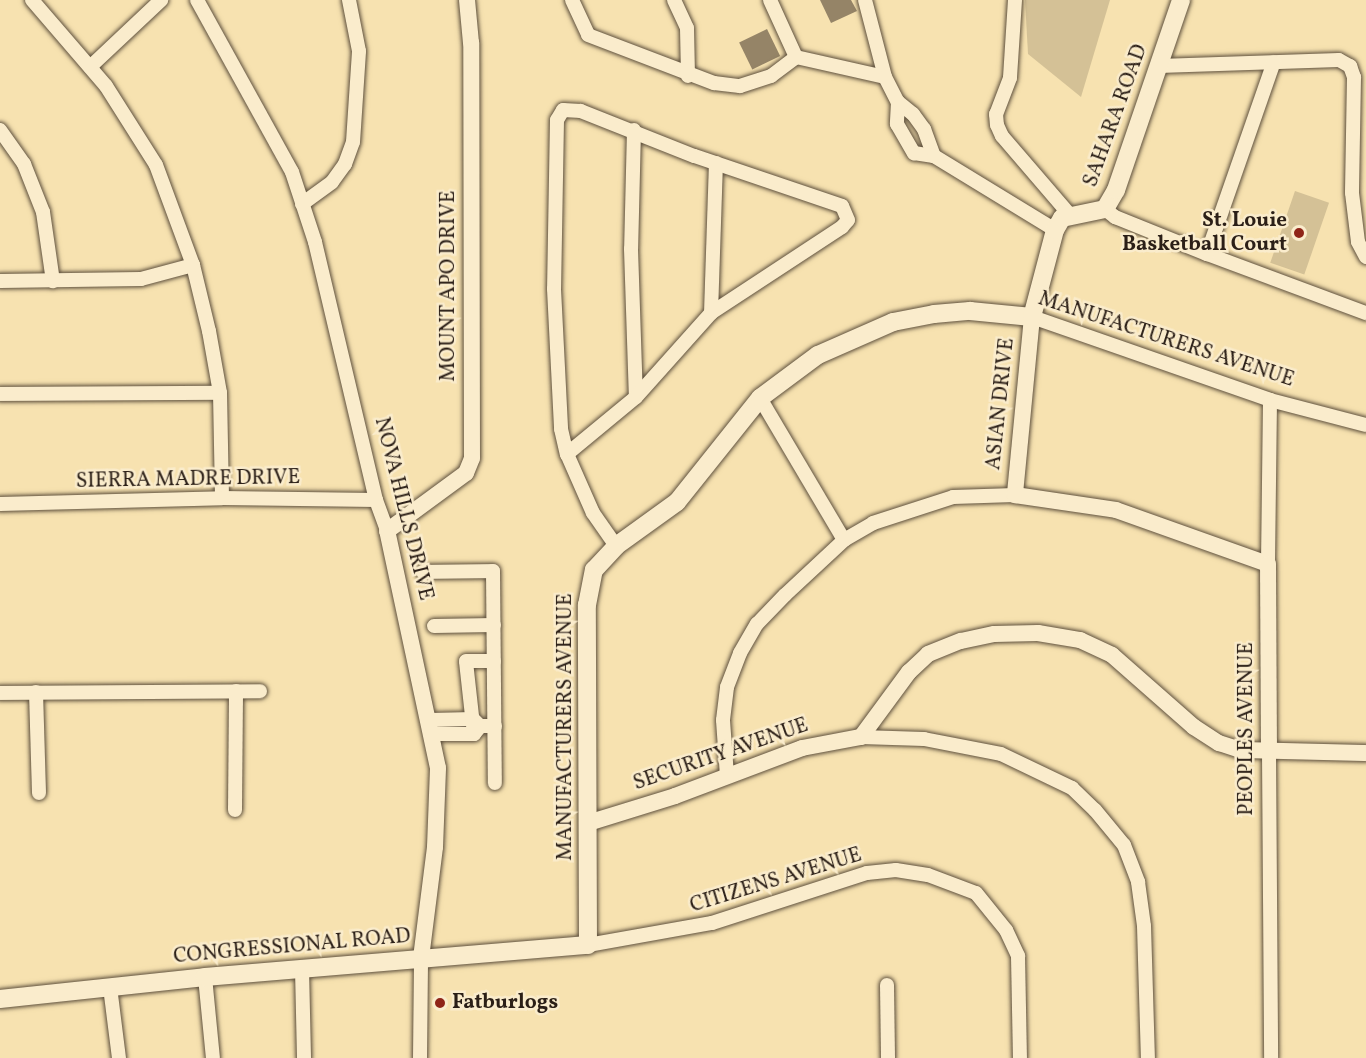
<!DOCTYPE html>
<html>
<head>
<meta charset="utf-8">
<style>
  body { margin:0 }
  #map { position:relative; width:1366px; height:1058px; overflow:hidden; background:#f7e2b0; font-family:Vollkorn,serif }
  div>[style] { position:absolute }
  [style*='--x'] { left:calc(var(--x)*1px); top:calc(var(--y)*1px); width:calc(var(--w)*1px); rotate:calc(var(--a)*1deg) }
  .green>* { inset:0; background:#d4c196; transform-origin:0 0 }
  .building>* { inset:0; background:#958467; transform-origin:0 0 }
  .roads { filter:drop-shadow(0 0 2px #5e503d) drop-shadow(0 0 2px #5e503d) }
  .minor>* { height:14px; margin:-7px; padding:0 7px; transform-origin:7px; border-radius:7px; background:#faeccc }
  .tertiary>* { height:16px; margin:-8px; padding:0 8px; transform-origin:8px; border-radius:8px; background:#faeccc }
  .secondary>* { height:18px; margin:-9px; padding:0 9px; transform-origin:9px; border-radius:9px; background:#faeccc }
  .dots>* { width:16px; height:16px; translate:-50% -50%; box-sizing:border-box; border:3px solid #faeccc; border-radius:50% }
  span { translate:-50% -50%; white-space:nowrap; text-align:center; line-height:1.15; -webkit-text-stroke:5px #faeccc; paint-order:stroke }
  .street-label { font-size:21px; color:#2b1f17 }
  .poi-label { font-size:21px; color:#2b1f17; font-weight:700 }
  .right { translate:-100% -50%; text-align:right }
  .left { translate:0 -50%; text-align:left }
</style>
</head>
<body>
<div id="map">
  <div class="green">
    <div style="clip-path:polygon(1025px 0,1110px 0,1081px 97px,1028px 54px)"></div>
    <div style="left:1295px;top:191px;width:36px;height:76px;rotate:19deg"></div>
  </div>
  <div class="building">
    <div style="clip-path:polygon(820px 0,851px 0,857px 11px,831px 23px)"></div>
    <div style="left:767px;top:29px;width:30px;height:31px;rotate:64deg"></div>
  </div>
  <div class="roads">
    <div class="minor">
      <div style="--x:32;--y:0;--w:113;--a:49.3"></div>
      <div style="--x:106;--y:86;--w:93;--a:57.7"></div>
      <div style="--x:156;--y:165;--w:107;--a:69.7"></div>
      <div style="--x:193;--y:265;--w:68;--a:76.4"></div>
      <div style="--x:209;--y:331;--w:63;--a:79.9"></div>
      <div style="--x:220;--y:393;--w:105;--a:88.9"></div>
      <div style="--x:197;--y:0;--w:196;--a:61.1"></div>
      <div style="--x:292;--y:172;--w:74;--a:71.8"></div>
      <div style="--x:315;--y:242;--w:265;--a:76.7"></div>
      <div style="--x:376;--y:500;--w:33;--a:70"></div>
      <div style="--x:572;--y:0;--w:38;--a:65"></div>
      <div style="--x:588;--y:35;--w:135;--a:20.9"></div>
      <div style="--x:714;--y:83;--w:26;--a:7"></div>
      <div style="--x:740;--y:86;--w:33;--a:-18"></div>
      <div style="--x:771;--y:76;--w:31;--a:-37"></div>
      <div style="--x:674;--y:0;--w:31;--a:65"></div>
      <div style="--x:687;--y:28;--w:48;--a:88.8"></div>
      <div style="--x:770;--y:0;--w:63;--a:65.5"></div>
      <div style="--x:796;--y:57;--w:91;--a:12.7"></div>
      <div style="--x:865;--y:0;--w:80;--a:75.4"></div>
      <div style="--x:885;--y:77;--w:28;--a:63"></div>
      <div style="--x:898;--y:102;--w:19;--a:39"></div>
      <div style="--x:913;--y:114;--w:19;--a:54"></div>
      <div style="--x:924;--y:129;--w:29;--a:70"></div>
      <div style="--x:1015;--y:0;--w:78;--a:93.7"></div>
      <div style="--x:1010;--y:78;--w:39;--a:111"></div>
      <div style="--x:996;--y:114;--w:11;--a:85"></div>
      <div style="--x:997;--y:125;--w:12;--a:66"></div>
      <div style="--x:1002;--y:136;--w:103;--a:49.3"></div>
      <div style="--x:1159;--y:66;--w:180;--a:-1.9"></div>
      <div style="--x:1339;--y:60;--w:13;--a:29"></div>
      <div style="--x:1350;--y:66;--w:12;--a:70"></div>
      <div style="--x:1354;--y:77;--w:116;--a:91"></div>
      <div style="--x:1352;--y:193;--w:49;--a:83"></div>
      <div style="--x:1358;--y:242;--w:17;--a:62"></div>
      <div style="--x:90;--y:67;--w:98;--a:-43.3"></div>
      <div style="--x:898;--y:102;--w:22;--a:93"></div>
      <div style="--x:897;--y:124;--w:34;--a:60"></div>
      <div style="--x:914;--y:153;--w:20;--a:9"></div>
      <div style="--x:934;--y:156;--w:142;--a:31.4"></div>
      <div style="--x:0;--y:130;--w:42;--a:54.8"></div>
      <div style="--x:24;--y:164;--w:52;--a:68.4"></div>
      <div style="--x:43;--y:212;--w:70;--a:81.8"></div>
      <div style="--x:634;--y:130;--w:119;--a:91.4"></div>
      <div style="--x:631;--y:249;--w:148;--a:88.1"></div>
      <div style="--x:302;--y:204;--w:37;--a:-36"></div>
      <div style="--x:332;--y:182;--w:22;--a:-54"></div>
      <div style="--x:345;--y:164;--w:23;--a:-70"></div>
      <div style="--x:353;--y:142;--w:91;--a:-86.2"></div>
      <div style="--x:359;--y:51;--w:52;--a:-101.1"></div>
      <div style="--x:1105;--y:209;--w:13;--a:39"></div>
      <div style="--x:1115;--y:217;--w:99;--a:21.9"></div>
      <div style="--x:1207;--y:254;--w:170;--a:20.4"></div>
      <div style="--x:1207;--y:254;--w:203;--a:-70.8"></div>
      <div style="--x:0;--y:281;--w:141;--a:-0.8"></div>
      <div style="--x:141;--y:279;--w:54;--a:-15.1"></div>
      <div style="--x:711;--y:313;--w:150;--a:-88.1"></div>
      <div style="--x:1032;--y:317;--w:252;--a:19.2"></div>
      <div style="--x:1270;--y:400;--w:99;--a:14.6"></div>
      <div style="--x:0;--y:394;--w:220;--a:-0.3"></div>
      <div style="--x:760;--y:398;--w:165;--a:59.4"></div>
      <div style="--x:567;--y:454;--w:89;--a:-39.6"></div>
      <div style="--x:636;--y:397;--w:113;--a:-48.2"></div>
      <div style="--x:711;--y:313;--w:157;--a:-33.3"></div>
      <div style="--x:842;--y:227;--w:9;--a:-49"></div>
      <div style="--x:848;--y:220;--w:15;--a:-113"></div>
      <div style="--x:842;--y:206;--w:156;--a:-161.3"></div>
      <div style="--x:694;--y:156;--w:122;--a:-158.3"></div>
      <div style="--x:581;--y:111;--w:18;--a:-177"></div>
      <div style="--x:563;--y:110;--w:12;--a:121"></div>
      <div style="--x:557;--y:120;--w:169;--a:91"></div>
      <div style="--x:554;--y:289;--w:140;--a:87.1"></div>
      <div style="--x:561;--y:429;--w:26;--a:77"></div>
      <div style="--x:567;--y:454;--w:64;--a:66.2"></div>
      <div style="--x:593;--y:513;--w:40;--a:55.1"></div>
      <div style="--x:0;--y:504;--w:222;--a:-1.5"></div>
      <div style="--x:222;--y:498;--w:154;--a:0.7"></div>
      <div style="--x:1268;--y:564;--w:164;--a:-89.3"></div>
      <div style="--x:423;--y:572;--w:70;--a:-0.8"></div>
      <div style="--x:493;--y:571;--w:212;--a:89.5"></div>
      <div style="--x:434;--y:626;--w:60;--a:-1"></div>
      <div style="--x:36;--y:692;--w:101;--a:88.3"></div>
      <div style="--x:0;--y:693;--w:260;--a:-0.4"></div>
      <div style="--x:430;--y:720;--w:43;--a:-1.3"></div>
      <div style="--x:473;--y:719;--w:10;--a:45"></div>
      <div style="--x:480;--y:726;--w:15;--a:0"></div>
      <div style="--x:433;--y:734;--w:41;--a:0"></div>
      <div style="--x:474;--y:734;--w:8;--a:-50"></div>
      <div style="--x:474;--y:734;--w:73;--a:-96.3"></div>
      <div style="--x:466;--y:661;--w:28;--a:0"></div>
      <div style="--x:861;--y:737;--w:63;--a:1.8"></div>
      <div style="--x:924;--y:739;--w:78;--a:11"></div>
      <div style="--x:1001;--y:754;--w:79;--a:25.6"></div>
      <div style="--x:1072;--y:788;--w:32;--a:44"></div>
      <div style="--x:1095;--y:810;--w:45;--a:50.4"></div>
      <div style="--x:1124;--y:845;--w:40;--a:69"></div>
      <div style="--x:1138;--y:882;--w:44;--a:82.2"></div>
      <div style="--x:1144;--y:926;--w:132;--a:88.3"></div>
      <div style="--x:1269;--y:752;--w:306;--a:89.6"></div>
      <div style="--x:727;--y:776;--w:56;--a:-94.1"></div>
      <div style="--x:723;--y:720;--w:33;--a:-83"></div>
      <div style="--x:727;--y:687;--w:36;--a:-69"></div>
      <div style="--x:740;--y:653;--w:34;--a:-60"></div>
      <div style="--x:757;--y:624;--w:40;--a:-46"></div>
      <div style="--x:785;--y:595;--w:81;--a:-43"></div>
      <div style="--x:844;--y:540;--w:34;--a:-30"></div>
      <div style="--x:873;--y:523;--w:84;--a:-18"></div>
      <div style="--x:953;--y:497;--w:62;--a:-1.8"></div>
      <div style="--x:235;--y:810;--w:119;--a:-89.5"></div>
      <div style="--x:588;--y:945;--w:126;--a:-10.1"></div>
      <div style="--x:712;--y:923;--w:163;--a:-17.9"></div>
      <div style="--x:867;--y:873;--w:29;--a:-6"></div>
      <div style="--x:896;--y:870;--w:32;--a:9"></div>
      <div style="--x:928;--y:875;--w:51;--a:20.6"></div>
      <div style="--x:976;--y:893;--w:48;--a:51"></div>
      <div style="--x:1006;--y:930;--w:29;--a:65"></div>
      <div style="--x:1018;--y:956;--w:102;--a:88.9"></div>
      <div style="--x:302;--y:969;--w:89;--a:88.7"></div>
      <div style="--x:205;--y:977;--w:81;--a:84.4"></div>
      <div style="--x:887;--y:985;--w:73;--a:89.2"></div>
      <div style="--x:110;--y:987;--w:72;--a:82.8"></div>
      <div style="--x:420;--y:1058;--w:100;--a:-89.4"></div>
    </div>
    <div class="tertiary">
      <div style="--x:1032;--y:317;--w:179;--a:95.5"></div>
      <div style="--x:1015;--y:495;--w:102;--a:8.4"></div>
      <div style="--x:1116;--y:510;--w:161;--a:19.6"></div>
      <div style="--x:1268;--y:564;--w:188;--a:89.7"></div>
      <div style="--x:588;--y:823;--w:91;--a:-17.2"></div>
      <div style="--x:675;--y:796;--w:136;--a:-20.7"></div>
      <div style="--x:802;--y:748;--w:60;--a:-10.6"></div>
      <div style="--x:861;--y:737;--w:81;--a:-53.6"></div>
      <div style="--x:909;--y:672;--w:26;--a:-43"></div>
      <div style="--x:928;--y:654;--w:35;--a:-22"></div>
      <div style="--x:961;--y:641;--w:34;--a:-12"></div>
      <div style="--x:994;--y:634;--w:44;--a:-1.3"></div>
      <div style="--x:1038;--y:633;--w:43;--a:9.5"></div>
      <div style="--x:1080;--y:640;--w:35;--a:25"></div>
      <div style="--x:1112;--y:655;--w:109;--a:41.3"></div>
      <div style="--x:1194;--y:727;--w:30;--a:33"></div>
      <div style="--x:1219;--y:743;--w:23;--a:18"></div>
      <div style="--x:1241;--y:750;--w:125;--a:1.4"></div>
      <div style="--x:421;--y:958;--w:112;--a:-82.8"></div>
      <div style="--x:435;--y:847;--w:79;--a:-87.8"></div>
      <div style="--x:438;--y:768;--w:242;--a:-102.1"></div>
      <div style="--x:387;--y:531;--w:98;--a:-36.3"></div>
      <div style="--x:466;--y:473;--w:16;--a:-68"></div>
      <div style="--x:472;--y:458;--w:415;--a:-90.1"></div>
      <div style="--x:471;--y:43;--w:43;--a:-95.3"></div>
    </div>
    <div class="secondary">
      <div style="--x:0;--y:999;--w:206;--a:-6.1"></div>
      <div style="--x:205;--y:977;--w:384;--a:-4.8"></div>
      <div style="--x:588;--y:945;--w:340;--a:-90.2"></div>
      <div style="--x:587;--y:605;--w:36;--a:-79"></div>
      <div style="--x:594;--y:570;--w:33;--a:-47"></div>
      <div style="--x:616;--y:546;--w:75;--a:-35.8"></div>
      <div style="--x:677;--y:502;--w:133;--a:-51.4"></div>
      <div style="--x:760;--y:398;--w:72;--a:-36.6"></div>
      <div style="--x:818;--y:355;--w:82;--a:-23.7"></div>
      <div style="--x:893;--y:322;--w:42;--a:-11"></div>
      <div style="--x:934;--y:314;--w:36;--a:-5"></div>
      <div style="--x:970;--y:311;--w:62;--a:5.5"></div>
      <div style="--x:1032;--y:317;--w:90;--a:-75.2"></div>
      <div style="--x:1055;--y:230;--w:14;--a:-60"></div>
      <div style="--x:1062;--y:218;--w:44;--a:-11.8"></div>
      <div style="--x:1105;--y:209;--w:22;--a:-60"></div>
      <div style="--x:1116;--y:190;--w:201;--a:-71.1"></div>
    </div>
  </div>
  <div class="dots">
    <div style="left:1299px;top:233px;background:#8f2418"></div>
    <div style="left:440px;top:1003px;background:#8f2418"></div>
  </div>
  <div class="street-label">
    <span style="left:1116px;top:116px;rotate:-70deg">SAHARA ROAD</span>
    <span style="left:449px;top:286px;rotate:-90deg">MOUNT APO DRIVE</span>
    <span style="left:1166px;top:340px;rotate:18deg">MANUFACTURERS AVENUE</span>
    <span style="left:1001px;top:404px;rotate:-84deg">ASIAN DRIVE</span>
    <span style="left:188px;top:480px;rotate:-1deg">SIERRA MADRE DRIVE</span>
    <span style="left:403px;top:509px;rotate:76deg">NOVA HILLS DRIVE</span>
    <span style="left:566px;top:727px;rotate:-90deg">MANUFACTURERS AVENUE</span>
    <span style="left:1247px;top:729px;rotate:-90deg">PEOPLES AVENUE</span>
    <span style="left:721px;top:755px;rotate:-19deg">SECURITY AVENUE</span>
    <span style="left:776px;top:881px;rotate:-17deg">CITIZENS AVENUE</span>
    <span style="left:292px;top:947px;rotate:-5deg">CONGRESSIONAL ROAD</span>
  </div>
  <div class="poi-label">
    <span class="right" style="left:1287px;top:233px">St. Louie<br>Basketball Court</span>
    <span class="left" style="left:452px;top:1003px">Fatburlogs</span>
  </div>
</div>
</body>
</html>
